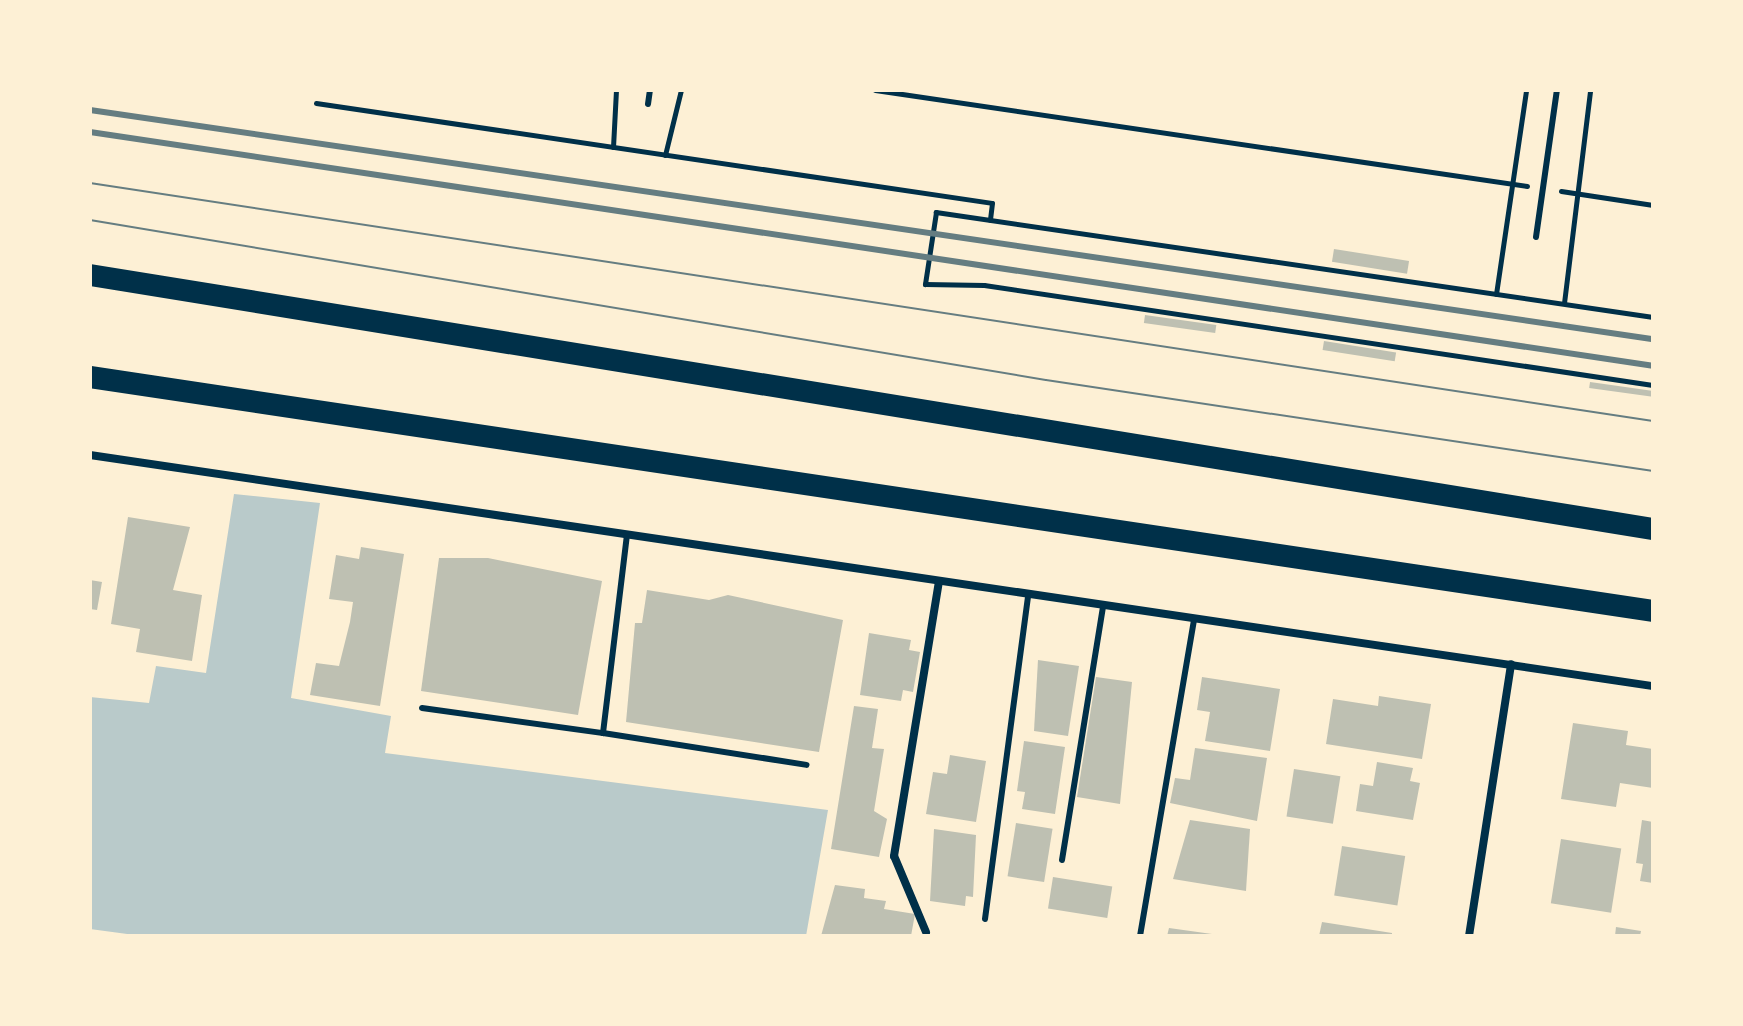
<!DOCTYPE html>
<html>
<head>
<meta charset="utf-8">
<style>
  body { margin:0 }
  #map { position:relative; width:1743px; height:1026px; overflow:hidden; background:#fdf0d5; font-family:Arial,sans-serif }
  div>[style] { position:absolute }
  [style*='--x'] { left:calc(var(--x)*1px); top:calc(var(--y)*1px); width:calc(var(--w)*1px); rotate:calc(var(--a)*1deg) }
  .green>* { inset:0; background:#b9caca }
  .building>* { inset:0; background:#bec0b2; transform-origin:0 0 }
  .path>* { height:5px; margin:-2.5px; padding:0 2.5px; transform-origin:2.5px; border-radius:2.5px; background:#003049 }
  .service>* { height:6px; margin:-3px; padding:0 3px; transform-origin:3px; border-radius:3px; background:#003049 }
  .minor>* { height:8px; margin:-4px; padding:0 4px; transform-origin:4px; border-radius:4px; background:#003049 }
  .trunk>* { height:22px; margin:-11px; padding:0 11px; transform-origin:11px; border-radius:11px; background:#003049 }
  .tram>* { height:2px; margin:-1px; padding:0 1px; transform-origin:1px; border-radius:1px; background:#657d81 }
  .rail>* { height:6px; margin:-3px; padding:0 3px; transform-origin:3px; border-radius:3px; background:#657d81 }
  span { translate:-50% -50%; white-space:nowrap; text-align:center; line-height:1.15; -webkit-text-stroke:6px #fdf0d5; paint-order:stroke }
  .frame { position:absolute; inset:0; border:92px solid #fdf0d5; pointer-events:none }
</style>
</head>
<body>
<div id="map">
  <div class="green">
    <div style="clip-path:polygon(234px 494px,320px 503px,291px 698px,391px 716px,385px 753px,828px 810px,806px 936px,142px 936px,90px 929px,90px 697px,149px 703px,156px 666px,206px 673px)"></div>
  </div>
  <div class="building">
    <div style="left:1334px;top:249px;width:76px;height:13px;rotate:9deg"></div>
    <div style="left:1145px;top:315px;width:72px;height:8px;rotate:8deg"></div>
    <div style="left:1324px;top:341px;width:73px;height:9px;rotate:9deg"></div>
    <div style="left:1590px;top:382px;width:64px;height:6px;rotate:8deg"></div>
    <div style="clip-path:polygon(128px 517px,190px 527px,173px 590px,202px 595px,192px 661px,136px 652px,140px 629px,111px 624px)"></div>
    <div style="clip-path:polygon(361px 547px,404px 554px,380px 706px,310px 695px,316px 663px,339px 666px,350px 622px,353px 602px,329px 599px,336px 555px,359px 559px)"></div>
    <div style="clip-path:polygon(439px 558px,488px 558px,602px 581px,578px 715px,421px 691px)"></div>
    <div style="clip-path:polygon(90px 580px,102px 582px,97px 610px,90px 609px)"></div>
    <div style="clip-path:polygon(647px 590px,709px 600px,728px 595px,843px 620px,819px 752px,626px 722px,635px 623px,642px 623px)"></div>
    <div style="clip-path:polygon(869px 633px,911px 640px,909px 650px,920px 652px,913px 692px,903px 690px,901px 701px,860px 695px)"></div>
    <div style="clip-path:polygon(1038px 660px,1079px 666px,1068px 736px,1034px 731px)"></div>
    <div style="clip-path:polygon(1096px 677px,1132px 682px,1120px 804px,1077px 797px)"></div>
    <div style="clip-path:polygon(1202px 677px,1280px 689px,1270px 751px,1205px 741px,1210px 712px,1197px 710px)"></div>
    <div style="clip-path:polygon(1379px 696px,1431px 704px,1422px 759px,1326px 744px,1333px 699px,1378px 706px)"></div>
    <div style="clip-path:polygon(854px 706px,878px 709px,872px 748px,884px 749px,874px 811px,887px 819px,879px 857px,831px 849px)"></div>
    <div style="clip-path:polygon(1573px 723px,1628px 731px,1626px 745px,1653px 749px,1653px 788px,1620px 783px,1616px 807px,1561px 799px)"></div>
    <div style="clip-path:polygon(1024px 741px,1065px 747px,1055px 814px,1022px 809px,1025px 792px,1017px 791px)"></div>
    <div style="clip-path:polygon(1195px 748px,1267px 758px,1257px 821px,1170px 803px,1175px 778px,1190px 780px)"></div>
    <div style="clip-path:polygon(950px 755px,986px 761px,976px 822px,926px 814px,933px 772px,947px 774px)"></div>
    <div style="clip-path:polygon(1377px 762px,1413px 768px,1410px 781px,1420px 783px,1413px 820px,1356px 811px,1360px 784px,1373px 786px)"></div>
    <div style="left:1294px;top:769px;width:47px;height:48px;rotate:9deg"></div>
    <div style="clip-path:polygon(1190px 820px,1250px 829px,1246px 891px,1173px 879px)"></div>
    <div style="clip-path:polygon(1642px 820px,1653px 822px,1653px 883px,1640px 881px,1643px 864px,1636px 863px)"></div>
    <div style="left:1016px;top:823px;width:37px;height:54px;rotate:9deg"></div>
    <div style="clip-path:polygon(934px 829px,976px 835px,973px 897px,966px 896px,965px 906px,930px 901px)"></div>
    <div style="left:1561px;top:839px;width:61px;height:65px;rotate:9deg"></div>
    <div style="left:1342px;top:846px;width:64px;height:50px;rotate:9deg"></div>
    <div style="left:1053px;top:877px;width:60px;height:32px;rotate:9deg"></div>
    <div style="clip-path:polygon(835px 885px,865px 889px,864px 898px,886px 901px,884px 909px,915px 914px,911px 936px,821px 936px)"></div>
    <div style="clip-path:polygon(1322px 922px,1392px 933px,1392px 936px,1319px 936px)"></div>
    <div style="clip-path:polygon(1616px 927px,1641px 931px,1640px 936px,1615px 936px)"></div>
    <div style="clip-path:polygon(1169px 928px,1212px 934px,1212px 936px,1167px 936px)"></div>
  </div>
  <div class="path">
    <div style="--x:875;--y:90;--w:659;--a:8.38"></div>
    <div style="--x:316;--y:103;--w:683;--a:8.41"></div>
    <div style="--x:992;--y:203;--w:17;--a:97"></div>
    <div style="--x:613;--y:147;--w:57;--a:-87"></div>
    <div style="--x:665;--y:155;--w:67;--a:-76.2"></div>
    <div style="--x:1561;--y:191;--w:93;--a:8.7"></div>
    <div style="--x:1496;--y:294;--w:206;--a:-81.6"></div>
    <div style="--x:1564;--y:303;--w:215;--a:-83"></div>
    <div style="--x:1653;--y:317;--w:725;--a:-171.67"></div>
    <div style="--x:936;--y:212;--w:73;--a:98.7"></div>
    <div style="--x:925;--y:284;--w:59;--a:1"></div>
    <div style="--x:984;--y:285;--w:676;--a:8.5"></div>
  </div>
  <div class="service">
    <div style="--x:648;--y:104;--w:14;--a:-82"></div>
    <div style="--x:1536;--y:237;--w:148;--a:-81.9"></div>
    <div style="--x:422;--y:708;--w:183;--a:7.9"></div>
    <div style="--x:603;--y:733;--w:199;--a:-83.1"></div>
    <div style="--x:603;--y:733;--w:206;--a:8.9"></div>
    <div style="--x:1062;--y:860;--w:257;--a:-80.8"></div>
    <div style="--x:985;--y:919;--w:327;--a:-82.4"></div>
    <div style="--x:1140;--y:936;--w:321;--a:-80.3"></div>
  </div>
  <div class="minor">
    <div style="--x:90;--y:455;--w:1580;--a:8.41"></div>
    <div style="--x:926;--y:932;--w:82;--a:-112.8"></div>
    <div style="--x:894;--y:856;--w:278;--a:-80.7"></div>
    <div style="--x:1469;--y:936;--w:275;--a:-81.2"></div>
  </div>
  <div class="trunk">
    <div style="--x:90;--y:275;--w:1584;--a:9.23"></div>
    <div style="--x:90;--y:377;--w:1580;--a:8.51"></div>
  </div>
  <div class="tram">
    <div style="--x:90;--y:183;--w:1581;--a:8.66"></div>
    <div style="--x:90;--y:220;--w:969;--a:9.5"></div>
    <div style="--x:1046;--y:380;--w:614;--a:8.53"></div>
  </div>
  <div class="rail">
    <div style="--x:90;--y:110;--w:1580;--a:8.34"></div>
    <div style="--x:90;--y:132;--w:1580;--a:8.51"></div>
  </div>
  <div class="frame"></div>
</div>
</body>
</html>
